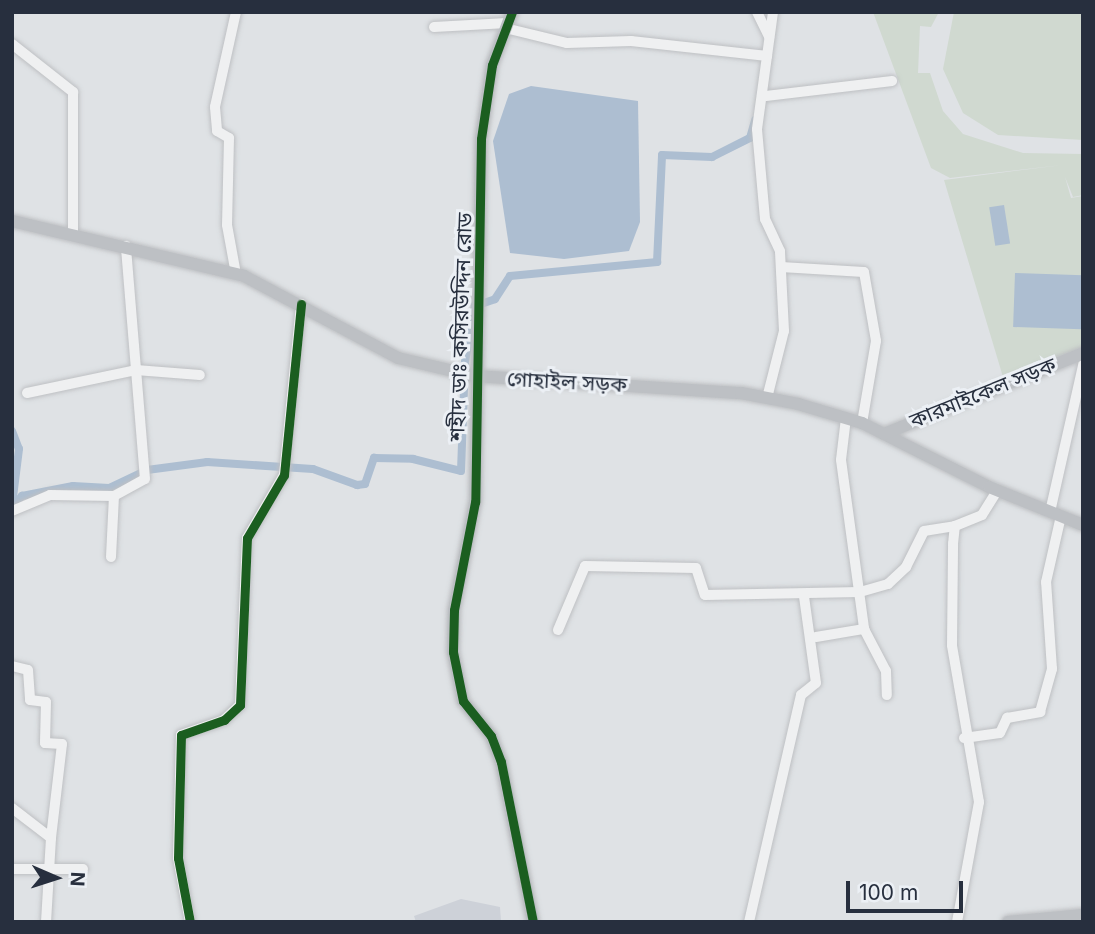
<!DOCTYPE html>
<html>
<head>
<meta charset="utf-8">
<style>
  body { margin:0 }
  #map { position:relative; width:1095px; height:934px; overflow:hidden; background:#dfe2e5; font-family:Inter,"Noto Sans Bengali",sans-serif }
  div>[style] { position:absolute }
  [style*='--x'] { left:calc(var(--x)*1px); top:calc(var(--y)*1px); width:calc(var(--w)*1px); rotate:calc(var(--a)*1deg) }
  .built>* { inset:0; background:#cdd1d8 }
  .green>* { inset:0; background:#d0d9d0 }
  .water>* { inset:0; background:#adbed1; transform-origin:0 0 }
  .canal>* { height:8px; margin:-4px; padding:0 4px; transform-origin:4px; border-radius:4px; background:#adbed1 }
  .roads { filter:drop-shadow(0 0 2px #bec0c3) drop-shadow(0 0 2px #bec0c3) }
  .street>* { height:10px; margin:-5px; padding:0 5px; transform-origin:5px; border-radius:5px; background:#eff0f1 }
  .secondary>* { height:12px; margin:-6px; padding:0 6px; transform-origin:6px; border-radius:6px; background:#bdc0c4 }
  .cycleway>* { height:9px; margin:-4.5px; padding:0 4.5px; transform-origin:4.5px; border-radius:4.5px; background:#1b5e20 }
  span { translate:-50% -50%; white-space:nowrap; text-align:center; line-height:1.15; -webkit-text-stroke:6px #ecf0f5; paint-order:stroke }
  .street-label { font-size:21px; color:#272f3e }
  .frame { position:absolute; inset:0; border:14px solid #272f3e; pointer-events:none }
  .north { position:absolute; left:21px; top:843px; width:70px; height:70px; -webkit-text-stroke:5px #ecf0f5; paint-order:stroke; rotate:93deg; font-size:19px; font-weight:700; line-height:28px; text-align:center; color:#272f3e }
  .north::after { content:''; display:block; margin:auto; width:24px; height:32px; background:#272f3e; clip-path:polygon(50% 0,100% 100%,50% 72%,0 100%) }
  .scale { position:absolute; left:846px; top:881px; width:117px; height:32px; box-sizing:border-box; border:4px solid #272f3e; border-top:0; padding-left:9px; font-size:21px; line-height:24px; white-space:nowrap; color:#272f3e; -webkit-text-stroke:5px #ecf0f5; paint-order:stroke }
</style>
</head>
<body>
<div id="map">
  <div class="built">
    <div style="clip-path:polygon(461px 899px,500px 907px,501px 922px,416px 922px,414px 916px)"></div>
  </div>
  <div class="green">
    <div style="clip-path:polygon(873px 12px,939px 12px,931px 27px,920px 26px,918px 73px,930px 73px,943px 111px,963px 134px,1023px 153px,1083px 154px,1083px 195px,1073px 197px,1065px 177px,1071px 198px,1083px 196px,1083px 347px,1003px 377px,944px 180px,1062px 165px,950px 178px,931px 168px)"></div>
    <div style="clip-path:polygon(954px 12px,1083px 12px,1083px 140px,998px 135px,963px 113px,943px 69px)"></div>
  </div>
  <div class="water">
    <div style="clip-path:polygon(531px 86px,638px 101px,640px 222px,629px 251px,564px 259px,510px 253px,493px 141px,509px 94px)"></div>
    <div style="left:1004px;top:205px;width:39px;height:15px;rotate:81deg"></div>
    <div style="left:1015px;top:273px;width:68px;height:54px;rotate:2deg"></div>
  </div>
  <div class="canal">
    <div style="--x:12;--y:431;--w:19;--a:69"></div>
    <div style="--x:19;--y:449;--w:56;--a:97.1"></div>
    <div style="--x:12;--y:507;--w:15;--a:-48"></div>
    <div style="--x:22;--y:496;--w:52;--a:-11.1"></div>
    <div style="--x:73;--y:486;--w:36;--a:3"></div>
    <div style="--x:109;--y:488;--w:42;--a:-25.3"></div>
    <div style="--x:147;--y:470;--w:61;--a:-7.6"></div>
    <div style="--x:207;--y:462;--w:106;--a:3.8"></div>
    <div style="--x:313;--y:469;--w:47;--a:20"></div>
    <div style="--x:357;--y:485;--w:8;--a:-7"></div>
    <div style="--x:365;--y:484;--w:28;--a:-71"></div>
    <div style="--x:374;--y:458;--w:39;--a:1"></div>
    <div style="--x:413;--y:459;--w:49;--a:14"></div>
    <div style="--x:461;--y:471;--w:109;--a:-87.9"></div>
    <div style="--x:465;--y:362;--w:57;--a:-79.9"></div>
    <div style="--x:475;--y:306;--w:21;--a:-19"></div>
    <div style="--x:495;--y:299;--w:27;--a:-57"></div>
    <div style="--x:510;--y:276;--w:148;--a:-5.4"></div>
    <div style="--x:657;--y:262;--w:107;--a:-87.3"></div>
    <div style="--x:662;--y:155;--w:50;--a:2.3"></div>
    <div style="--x:712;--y:157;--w:42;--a:-26.6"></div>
    <div style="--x:750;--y:138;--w:19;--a:-74"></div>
  </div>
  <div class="roads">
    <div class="street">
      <div style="--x:236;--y:12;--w:97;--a:102.5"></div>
      <div style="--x:215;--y:107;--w:24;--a:85"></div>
      <div style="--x:217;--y:131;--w:14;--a:30"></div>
      <div style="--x:229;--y:138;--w:87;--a:91.3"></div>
      <div style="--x:227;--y:225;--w:50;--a:79.6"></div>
      <div style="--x:757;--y:12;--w:28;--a:64"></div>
      <div style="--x:434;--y:27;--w:73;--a:-3.1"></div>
      <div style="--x:505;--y:28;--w:64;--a:13.6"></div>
      <div style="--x:567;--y:43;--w:64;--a:-1.8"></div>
      <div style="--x:631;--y:41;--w:137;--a:6.3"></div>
      <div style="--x:12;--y:44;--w:78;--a:38.2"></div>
      <div style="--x:73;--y:92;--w:140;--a:90"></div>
      <div style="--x:766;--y:96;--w:127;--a:-6.8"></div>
      <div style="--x:781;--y:267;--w:83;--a:3.4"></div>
      <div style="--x:864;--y:272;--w:70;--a:80.1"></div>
      <div style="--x:876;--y:341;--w:83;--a:99.7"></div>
      <div style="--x:27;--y:393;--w:111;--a:-11.9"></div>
      <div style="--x:136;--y:370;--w:64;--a:4.5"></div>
      <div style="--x:767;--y:398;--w:69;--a:-75.8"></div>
      <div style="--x:784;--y:331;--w:80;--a:-92.9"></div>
      <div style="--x:780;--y:251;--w:35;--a:-115"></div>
      <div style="--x:765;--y:219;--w:90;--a:-95.1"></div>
      <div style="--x:757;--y:129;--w:118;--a:-82.2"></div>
      <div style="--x:846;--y:418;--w:42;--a:96.8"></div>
      <div style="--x:841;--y:460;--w:171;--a:82.2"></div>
      <div style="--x:864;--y:629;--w:47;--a:62.4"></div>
      <div style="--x:886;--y:671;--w:24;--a:88"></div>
      <div style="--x:12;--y:511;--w:41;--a:-22.8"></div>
      <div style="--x:50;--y:495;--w:64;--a:0.9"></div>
      <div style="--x:1050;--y:512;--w:151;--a:-77.3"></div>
      <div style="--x:111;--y:557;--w:61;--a:-87.2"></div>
      <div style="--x:114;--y:496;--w:35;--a:-29"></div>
      <div style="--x:145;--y:479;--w:234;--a:-94.7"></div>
      <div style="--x:558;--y:630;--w:69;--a:-67.1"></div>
      <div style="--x:585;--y:566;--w:111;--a:1"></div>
      <div style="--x:696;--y:568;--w:28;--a:72"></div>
      <div style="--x:705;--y:595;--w:155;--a:-1.1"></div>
      <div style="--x:860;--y:592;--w:29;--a:-16"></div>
      <div style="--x:888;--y:584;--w:25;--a:-43"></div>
      <div style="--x:906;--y:567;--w:40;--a:-63.4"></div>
      <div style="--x:924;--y:531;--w:31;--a:-9"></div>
      <div style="--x:816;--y:637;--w:49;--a:-9.5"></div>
      <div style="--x:12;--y:666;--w:16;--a:14"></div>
      <div style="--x:28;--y:670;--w:30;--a:86"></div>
      <div style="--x:30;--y:700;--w:16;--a:7"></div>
      <div style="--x:46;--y:702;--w:41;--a:91.4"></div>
      <div style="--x:45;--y:743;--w:17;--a:3"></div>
      <div style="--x:62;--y:744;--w:95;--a:96.7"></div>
      <div style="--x:964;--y:738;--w:36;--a:-8"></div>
      <div style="--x:1000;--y:733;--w:17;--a:-65"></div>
      <div style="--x:1007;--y:718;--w:34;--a:-10"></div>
      <div style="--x:1040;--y:712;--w:45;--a:-74.4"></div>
      <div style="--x:1052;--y:669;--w:87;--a:-93.9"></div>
      <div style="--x:1046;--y:582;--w:68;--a:-77.2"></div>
      <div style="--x:12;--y:808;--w:49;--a:37.6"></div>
      <div style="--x:51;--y:838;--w:84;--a:93.4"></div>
      <div style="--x:12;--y:869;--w:71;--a:0"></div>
      <div style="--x:190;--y:922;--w:65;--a:-100.6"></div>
      <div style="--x:178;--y:858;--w:123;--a:-88.6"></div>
      <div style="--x:181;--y:735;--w:46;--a:-19.2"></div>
      <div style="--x:224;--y:720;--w:22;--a:-43"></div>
      <div style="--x:240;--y:705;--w:167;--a:-87.6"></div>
      <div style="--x:247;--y:538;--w:73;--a:-59.6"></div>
      <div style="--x:284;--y:475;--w:172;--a:-84.3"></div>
      <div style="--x:749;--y:922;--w:233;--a:-77.1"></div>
      <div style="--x:801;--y:695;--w:19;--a:-39"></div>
      <div style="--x:816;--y:683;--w:87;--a:-97.9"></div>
      <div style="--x:957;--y:922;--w:122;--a:-79.6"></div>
      <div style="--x:979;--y:802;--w:159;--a:-99.8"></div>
      <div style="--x:952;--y:645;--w:101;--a:-89.4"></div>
      <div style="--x:953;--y:544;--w:18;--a:-84"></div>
      <div style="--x:955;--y:526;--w:29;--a:-22"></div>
      <div style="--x:982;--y:515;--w:28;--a:-58"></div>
    </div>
    <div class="secondary">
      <div style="--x:512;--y:12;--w:57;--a:110.7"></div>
      <div style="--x:492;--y:65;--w:75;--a:98.5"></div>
      <div style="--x:481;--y:139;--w:363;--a:90.9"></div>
      <div style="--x:475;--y:502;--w:110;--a:101"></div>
      <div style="--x:454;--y:610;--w:42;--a:91.4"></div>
      <div style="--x:453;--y:652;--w:50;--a:78.5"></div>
      <div style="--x:463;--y:701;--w:45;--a:51.3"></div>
      <div style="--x:491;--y:736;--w:28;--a:69"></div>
      <div style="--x:501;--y:762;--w:163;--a:78.7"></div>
      <div style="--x:12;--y:221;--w:238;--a:13.3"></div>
      <div style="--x:244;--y:276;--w:174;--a:28"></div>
      <div style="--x:398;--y:358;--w:79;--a:13.2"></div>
      <div style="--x:475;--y:376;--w:267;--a:3.7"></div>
      <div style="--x:741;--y:393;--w:58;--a:10.9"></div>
      <div style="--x:798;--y:404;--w:67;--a:16.5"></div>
      <div style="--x:862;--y:423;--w:142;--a:26.7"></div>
      <div style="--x:989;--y:487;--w:101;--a:22"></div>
      <div style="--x:884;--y:434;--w:215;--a:-22.1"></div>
      <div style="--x:1008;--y:922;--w:75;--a:-5.3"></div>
    </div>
  </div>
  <div class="cycleway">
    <div style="--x:512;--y:12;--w:57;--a:110.7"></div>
    <div style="--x:492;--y:65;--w:75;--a:98.5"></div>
    <div style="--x:481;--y:139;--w:363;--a:90.9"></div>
    <div style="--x:475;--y:502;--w:110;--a:101"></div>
    <div style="--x:454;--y:610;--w:42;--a:91.4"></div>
    <div style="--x:453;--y:652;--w:50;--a:78.5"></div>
    <div style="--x:463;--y:701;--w:45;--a:51.3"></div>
    <div style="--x:491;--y:736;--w:28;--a:69"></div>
    <div style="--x:501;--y:762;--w:163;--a:78.7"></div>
    <div style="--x:190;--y:922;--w:65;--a:-100.6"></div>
    <div style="--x:178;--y:858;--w:123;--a:-88.6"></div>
    <div style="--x:181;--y:735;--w:46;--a:-19.2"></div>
    <div style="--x:224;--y:720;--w:22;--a:-43"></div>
    <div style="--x:240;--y:705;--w:167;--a:-87.6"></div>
    <div style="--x:247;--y:538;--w:73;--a:-59.6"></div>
    <div style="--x:284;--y:475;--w:172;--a:-84.3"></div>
  </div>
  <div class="street-label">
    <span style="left:461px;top:327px;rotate:-88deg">শহীদ ডাঃ কসিরউদ্দিন রোড</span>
    <span style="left:567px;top:382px;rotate:3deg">গোহাইল সড়ক</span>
    <span style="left:983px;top:393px;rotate:-22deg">কারমাইকেল সড়ক</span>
  </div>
  <div class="frame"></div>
  <div class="north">N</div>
  <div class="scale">100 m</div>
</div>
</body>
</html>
